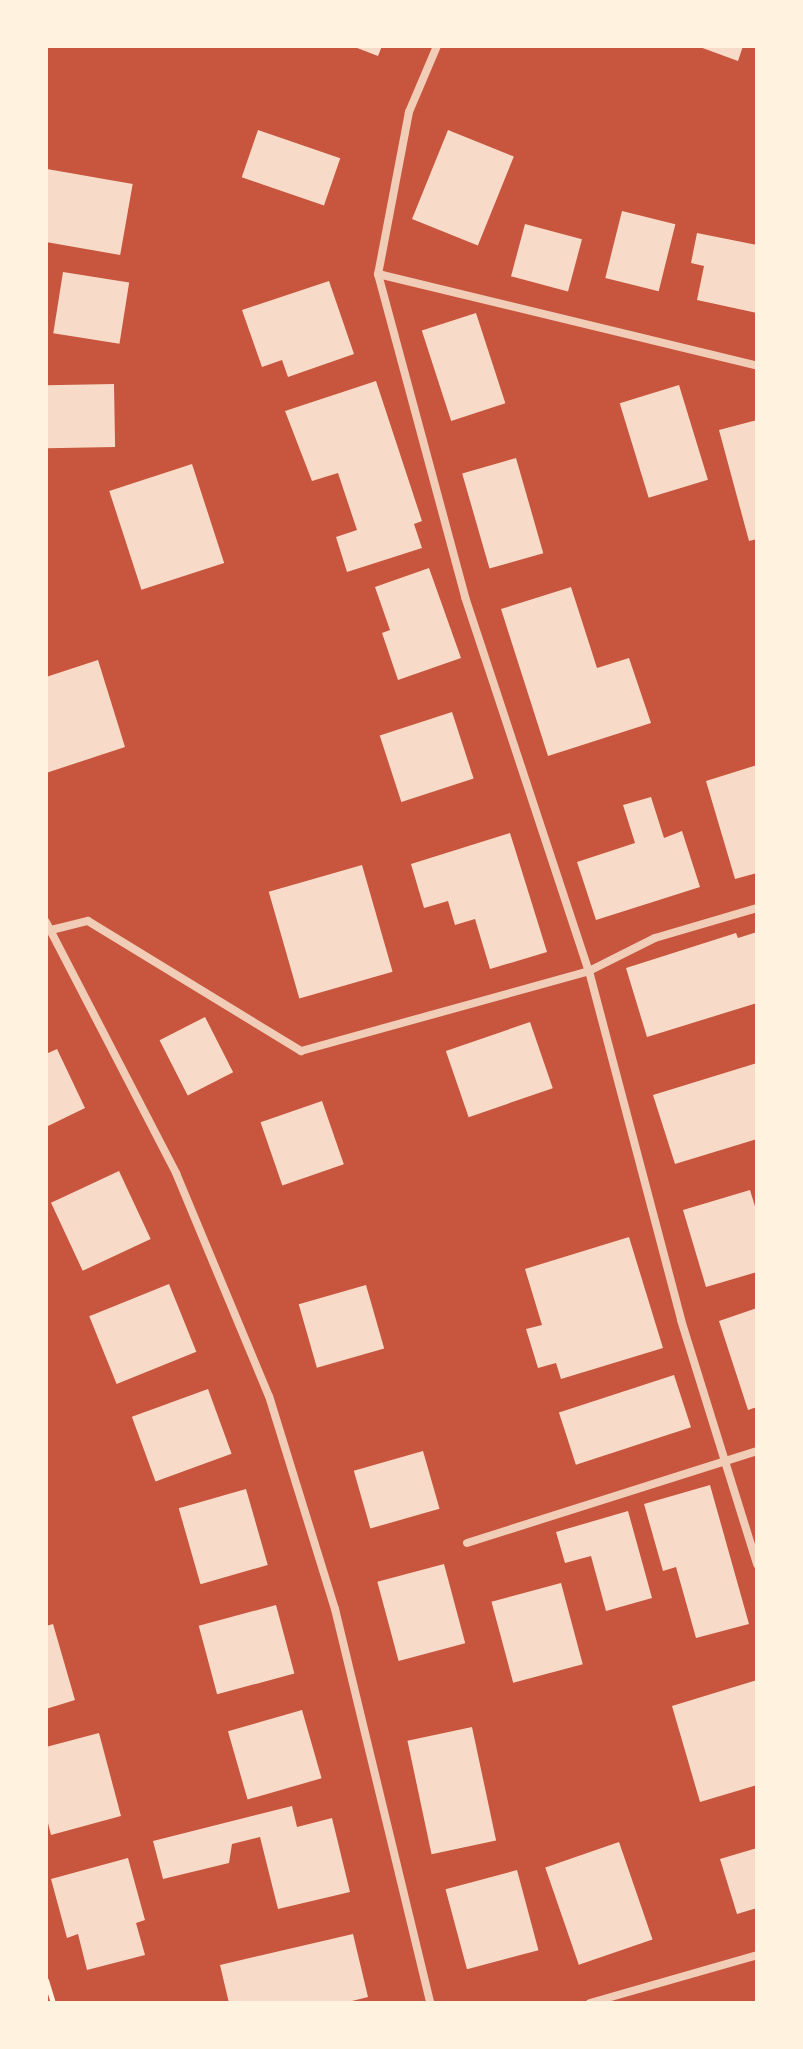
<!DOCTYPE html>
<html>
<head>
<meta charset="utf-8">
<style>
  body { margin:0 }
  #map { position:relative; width:803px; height:2049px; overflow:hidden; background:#c8553d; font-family:"Noto Sans",sans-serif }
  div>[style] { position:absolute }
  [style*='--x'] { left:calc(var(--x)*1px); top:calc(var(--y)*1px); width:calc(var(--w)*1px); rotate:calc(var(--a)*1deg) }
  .building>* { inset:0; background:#f7dbc8; transform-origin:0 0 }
  .path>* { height:5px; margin:-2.5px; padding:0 2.5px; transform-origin:2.5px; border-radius:2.5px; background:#fff3e0 }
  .minor>* { height:8px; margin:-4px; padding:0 4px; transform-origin:4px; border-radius:4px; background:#f1ccb7 }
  span { translate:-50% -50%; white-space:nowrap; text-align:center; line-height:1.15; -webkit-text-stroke:7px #fff3e0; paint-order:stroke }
  .frame { position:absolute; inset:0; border:48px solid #fff3e0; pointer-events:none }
</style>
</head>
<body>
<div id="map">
  <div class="building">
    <div style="clip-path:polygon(352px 46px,382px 46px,378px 56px)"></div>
    <div style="clip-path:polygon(697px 46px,743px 46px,738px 61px)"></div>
    <div style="left:258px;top:130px;width:87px;height:50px;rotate:19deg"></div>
    <div style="left:448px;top:130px;width:71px;height:96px;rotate:22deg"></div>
    <div style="left:47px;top:169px;width:87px;height:72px;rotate:10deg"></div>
    <div style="left:622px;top:211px;width:55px;height:69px;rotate:14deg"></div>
    <div style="left:525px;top:224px;width:59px;height:54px;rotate:15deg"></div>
    <div style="clip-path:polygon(697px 233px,757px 245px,757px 313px,697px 300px,704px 266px,691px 263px)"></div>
    <div style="left:63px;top:272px;width:67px;height:62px;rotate:9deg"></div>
    <div style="clip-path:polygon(329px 281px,354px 354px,288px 377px,282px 360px,262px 367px,242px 310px)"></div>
    <div style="left:476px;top:313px;width:95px;height:57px;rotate:72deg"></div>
    <div style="clip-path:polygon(376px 381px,422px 521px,414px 524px,422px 548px,347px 572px,336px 537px,357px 530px,338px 473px,312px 481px,285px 411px)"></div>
    <div style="left:114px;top:384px;width:63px;height:68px;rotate:89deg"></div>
    <div style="left:679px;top:385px;width:99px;height:62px;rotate:73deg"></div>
    <div style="clip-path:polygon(757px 420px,757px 539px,749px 541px,719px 430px)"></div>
    <div style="left:516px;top:458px;width:99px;height:56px;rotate:74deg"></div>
    <div style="left:192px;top:464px;width:104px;height:87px;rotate:72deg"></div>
    <div style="clip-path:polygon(429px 568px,461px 658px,398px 680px,382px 633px,390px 630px,375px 587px)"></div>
    <div style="clip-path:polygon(571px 587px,597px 668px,629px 658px,651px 723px,548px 756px,501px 609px)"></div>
    <div style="clip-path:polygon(98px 660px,125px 747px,46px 773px,46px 677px)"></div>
    <div style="left:452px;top:712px;width:70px;height:76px;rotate:72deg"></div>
    <div style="clip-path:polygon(757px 765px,757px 873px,735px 879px,706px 781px)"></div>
    <div style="clip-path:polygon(651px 797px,664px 838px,682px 831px,700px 887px,596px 920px,577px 862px,635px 843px,623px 805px)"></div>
    <div style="clip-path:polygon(510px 833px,547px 952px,490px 969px,475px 919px,455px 925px,448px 901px,424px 908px,411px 864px)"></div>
    <div style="left:362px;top:865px;width:111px;height:97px;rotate:74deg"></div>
    <div style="clip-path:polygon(757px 932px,757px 1003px,647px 1037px,626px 968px,736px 933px,738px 938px)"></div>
    <div style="left:205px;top:1017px;width:62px;height:51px;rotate:63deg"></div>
    <div style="left:530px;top:1022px;width:70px;height:89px;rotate:71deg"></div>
    <div style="clip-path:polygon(57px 1049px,85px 1108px,46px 1127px,46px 1054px)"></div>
    <div style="clip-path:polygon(757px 1063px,757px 1139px,675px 1164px,653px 1095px)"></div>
    <div style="left:322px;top:1101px;width:67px;height:65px;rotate:71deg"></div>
    <div style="left:119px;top:1171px;width:75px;height:75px;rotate:65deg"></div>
    <div style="clip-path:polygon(750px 1190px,757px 1213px,757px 1272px,706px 1287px,683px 1210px)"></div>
    <div style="clip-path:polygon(629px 1237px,663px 1348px,561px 1379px,556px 1363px,538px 1368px,526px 1329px,542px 1325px,525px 1269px)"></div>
    <div style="left:169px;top:1284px;width:73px;height:86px;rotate:68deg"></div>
    <div style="left:366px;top:1285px;width:66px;height:70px;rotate:74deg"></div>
    <div style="clip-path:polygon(757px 1308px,757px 1407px,748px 1410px,719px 1321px)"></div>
    <div style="left:674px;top:1375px;width:55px;height:121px;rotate:72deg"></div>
    <div style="left:208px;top:1389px;width:69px;height:81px;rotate:70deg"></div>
    <div style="left:423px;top:1451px;width:60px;height:72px;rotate:74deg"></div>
    <div style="clip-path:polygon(710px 1485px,749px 1624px,696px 1638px,676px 1567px,663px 1571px,644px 1504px)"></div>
    <div style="left:246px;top:1489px;width:79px;height:70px;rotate:74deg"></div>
    <div style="clip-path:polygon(628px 1511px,652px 1598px,606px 1611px,591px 1556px,565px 1563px,556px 1532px)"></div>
    <div style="left:444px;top:1564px;width:82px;height:69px;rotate:75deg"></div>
    <div style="left:561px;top:1583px;width:84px;height:72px;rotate:75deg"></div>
    <div style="left:276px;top:1605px;width:71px;height:80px;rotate:75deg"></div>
    <div style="clip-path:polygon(53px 1624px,75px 1700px,46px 1709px,46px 1626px)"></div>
    <div style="clip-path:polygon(757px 1680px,757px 1785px,700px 1802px,672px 1706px)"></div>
    <div style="left:302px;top:1710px;width:71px;height:77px;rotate:74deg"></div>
    <div style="left:472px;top:1727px;width:116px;height:66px;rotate:78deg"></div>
    <div style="clip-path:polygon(99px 1733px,121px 1816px,51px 1835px,46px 1815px,46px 1747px)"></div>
    <div style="clip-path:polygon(292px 1806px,297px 1827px,332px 1818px,350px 1892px,278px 1909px,260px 1837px,232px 1844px,229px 1863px,163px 1879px,153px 1841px)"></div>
    <div style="left:619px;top:1842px;width:103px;height:78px;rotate:71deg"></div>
    <div style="clip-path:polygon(757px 1848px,757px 1908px,737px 1914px,720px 1859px)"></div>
    <div style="clip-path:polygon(128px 1858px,145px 1920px,136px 1923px,145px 1955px,87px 1970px,78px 1934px,67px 1938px,51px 1879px)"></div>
    <div style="left:517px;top:1870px;width:83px;height:74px;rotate:75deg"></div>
    <div style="clip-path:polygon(353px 1934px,368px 1997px,344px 2003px,229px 2003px,220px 1965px)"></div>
  </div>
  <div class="path">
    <div style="--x:46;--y:1980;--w:24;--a:73"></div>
  </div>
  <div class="minor">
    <div style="--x:437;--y:46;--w:72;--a:113"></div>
    <div style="--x:409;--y:112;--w:165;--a:100.8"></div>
    <div style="--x:378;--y:274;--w:335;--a:74.9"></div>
    <div style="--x:465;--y:597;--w:394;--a:71.7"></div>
    <div style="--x:589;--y:971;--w:361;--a:75.2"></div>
    <div style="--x:681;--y:1320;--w:256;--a:72.7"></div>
    <div style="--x:378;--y:274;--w:390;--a:13.6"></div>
    <div style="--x:46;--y:922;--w:283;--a:62.6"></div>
    <div style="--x:176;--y:1173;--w:242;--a:67.4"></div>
    <div style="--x:269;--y:1396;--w:223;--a:72.8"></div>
    <div style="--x:335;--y:1609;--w:405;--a:76.4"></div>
    <div style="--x:51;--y:930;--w:38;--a:-14"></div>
    <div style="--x:88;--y:921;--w:250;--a:31.4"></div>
    <div style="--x:301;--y:1051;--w:299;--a:-15.5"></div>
    <div style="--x:589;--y:971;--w:74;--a:-26.6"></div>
    <div style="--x:655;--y:938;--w:106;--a:-16.4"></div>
    <div style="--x:467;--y:1543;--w:304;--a:-17.6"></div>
    <div style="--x:590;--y:2003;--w:174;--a:-16"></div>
  </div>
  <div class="frame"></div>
</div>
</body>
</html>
